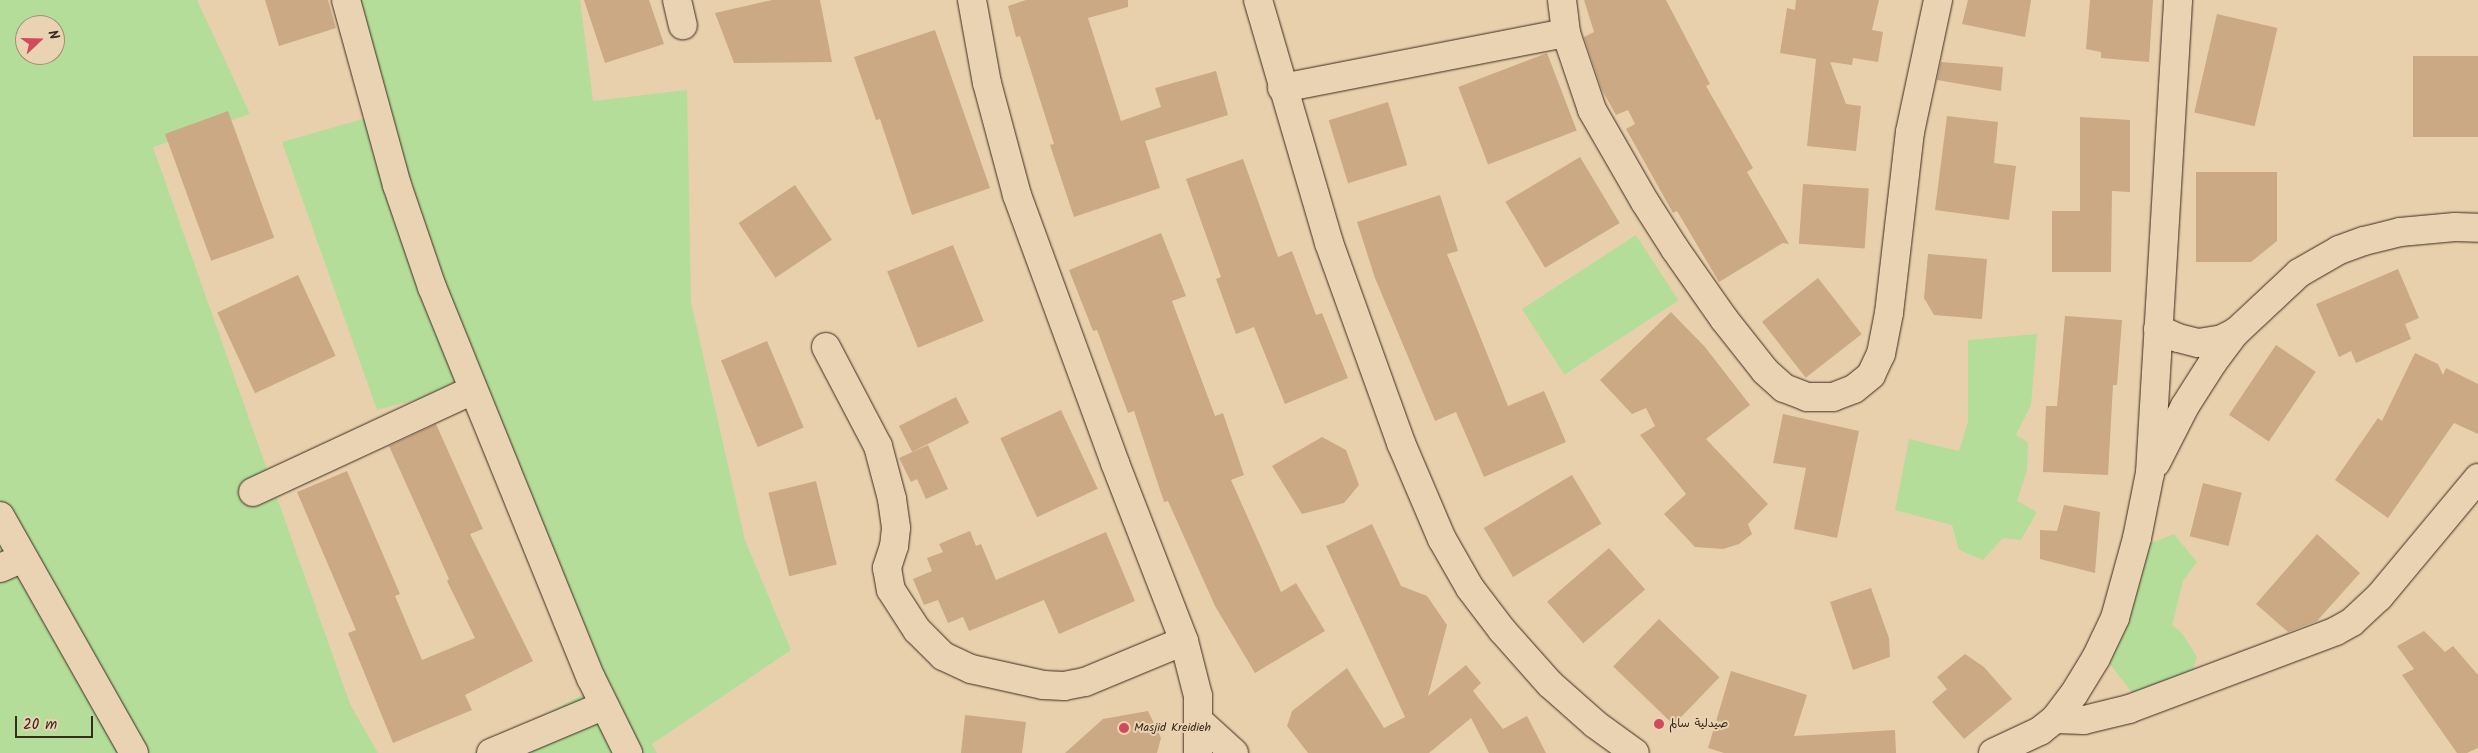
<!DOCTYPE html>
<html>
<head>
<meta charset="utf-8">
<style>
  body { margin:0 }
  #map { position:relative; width:2478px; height:753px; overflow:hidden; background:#e9d0ad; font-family:Kalam,"Playpen Sans Arabic",sans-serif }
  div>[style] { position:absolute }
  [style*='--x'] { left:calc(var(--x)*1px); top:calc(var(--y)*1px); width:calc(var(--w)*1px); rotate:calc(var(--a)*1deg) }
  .green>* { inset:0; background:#b4dd99; transform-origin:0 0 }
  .building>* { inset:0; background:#caa984; transform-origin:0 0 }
  .roads { filter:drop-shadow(0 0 1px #3b2a1e) drop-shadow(0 0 1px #3b2a1e) }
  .street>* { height:28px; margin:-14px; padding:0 14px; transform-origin:14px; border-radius:14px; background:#e9d3b2 }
  .secondary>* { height:28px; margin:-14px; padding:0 14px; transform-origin:14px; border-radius:14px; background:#e9d3b2 }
  .dots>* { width:14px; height:14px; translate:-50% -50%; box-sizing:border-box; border:2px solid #e9d3b2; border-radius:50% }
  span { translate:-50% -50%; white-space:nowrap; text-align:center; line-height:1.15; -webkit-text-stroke:4px #e9d3b2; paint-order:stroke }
  .poi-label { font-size:12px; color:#3b2a1e }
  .left { translate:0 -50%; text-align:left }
  .north { position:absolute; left:15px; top:15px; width:50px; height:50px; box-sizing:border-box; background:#e9d3b2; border:1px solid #a38f77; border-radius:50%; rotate:69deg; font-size:14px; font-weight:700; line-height:20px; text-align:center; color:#3b2a1e }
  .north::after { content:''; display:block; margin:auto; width:18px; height:22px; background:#d1495b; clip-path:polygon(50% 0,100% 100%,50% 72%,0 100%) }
  .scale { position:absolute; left:15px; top:716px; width:78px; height:22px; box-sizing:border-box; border:2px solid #3b2a1e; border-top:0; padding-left:6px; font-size:15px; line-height:18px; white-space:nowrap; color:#3b2a1e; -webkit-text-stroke:4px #e9d3b2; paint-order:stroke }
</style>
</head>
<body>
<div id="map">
  <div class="green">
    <div style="clip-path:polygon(evenodd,0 0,197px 0,250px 114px,153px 147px,350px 704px,378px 753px,0 753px,0 0,25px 25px,55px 25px,55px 55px,25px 55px,25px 25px)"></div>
    <div style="clip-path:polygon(345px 0,580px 0,593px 101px,687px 90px,691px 302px,745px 540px,791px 650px,652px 744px,657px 753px,473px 753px,597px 687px,480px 383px,377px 410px,282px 142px,370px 117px)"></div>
    <div style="left:1636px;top:235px;width:78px;height:136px;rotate:57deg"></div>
    <div style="clip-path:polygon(2037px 334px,2031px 405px,2016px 435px,2028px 442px,2027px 470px,2017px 501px,2037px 512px,2021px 540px,2003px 538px,1983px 560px,1959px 550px,1952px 525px,1895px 510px,1909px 439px,1959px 451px,1968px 422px,1968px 340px)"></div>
    <div style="clip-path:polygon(2174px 534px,2197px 562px,2183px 581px,2172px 625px,2182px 633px,2197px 657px,2192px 673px,2133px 694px,2109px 663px,2149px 544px)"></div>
  </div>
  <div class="building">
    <div style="clip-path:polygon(265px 0,328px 0,336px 28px,279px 46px)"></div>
    <div style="clip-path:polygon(584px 0,649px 0,664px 44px,605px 63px)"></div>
    <div style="clip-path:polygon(772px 0,820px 0,832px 62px,734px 63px,715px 13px)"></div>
    <div style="clip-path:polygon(1026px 0,1128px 0,1128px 7px,1088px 18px,1121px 121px,1161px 107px,1155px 88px,1216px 71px,1228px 115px,1145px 141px,1160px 188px,1074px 217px,1050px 145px,1054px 144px,1020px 36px,1016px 37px,1008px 6px)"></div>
    <div style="clip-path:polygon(1584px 0,1666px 0,1710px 84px,1706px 86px,1753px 168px,1747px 172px,1789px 244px,1783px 243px,1719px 282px,1677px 211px,1673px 213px,1626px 129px,1635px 124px,1628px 110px,1616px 115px,1602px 90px,1584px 37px,1594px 32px)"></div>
    <div style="clip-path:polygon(1796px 0,1879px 0,1872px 30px,1883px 32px,1878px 62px,1853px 58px,1852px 65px,1830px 62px,1846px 104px,1861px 106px,1856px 151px,1807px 146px,1816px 59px,1780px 53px,1787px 8px,1795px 10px)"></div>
    <div style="clip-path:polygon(1968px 0,2031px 0,2025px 37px,1962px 24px)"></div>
    <div style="clip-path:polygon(2090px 0,2153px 0,2149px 62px,2101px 58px,2101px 52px,2086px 49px)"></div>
    <div style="left:2217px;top:14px;width:62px;height:101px;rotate:13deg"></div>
    <div style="clip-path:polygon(935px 30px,990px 188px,912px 215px,880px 119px,876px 120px,854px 57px)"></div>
    <div style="left:1547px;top:53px;width:83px;height:95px;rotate:69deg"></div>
    <div style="left:2478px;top:56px;width:81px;height:65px;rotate:90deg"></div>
    <div style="clip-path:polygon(1941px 62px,2003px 67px,2001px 91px,1937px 80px)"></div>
    <div style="left:1388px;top:102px;width:66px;height:62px;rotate:73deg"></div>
    <div style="left:228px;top:111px;width:135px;height:67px;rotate:70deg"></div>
    <div style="clip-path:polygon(1947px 116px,1998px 122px,1994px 163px,2016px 166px,2009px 220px,1935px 210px)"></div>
    <div style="clip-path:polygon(2080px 117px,2130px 120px,2130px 192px,2112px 191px,2111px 272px,2052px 272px,2052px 211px,2080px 211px)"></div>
    <div style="left:1580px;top:157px;width:77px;height:87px;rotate:59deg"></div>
    <div style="clip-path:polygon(1243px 159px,1278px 257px,1292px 251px,1316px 315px,1322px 313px,1348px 378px,1285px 404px,1254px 327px,1236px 334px,1216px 279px,1221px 277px,1186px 179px)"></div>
    <div style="clip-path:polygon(2196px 172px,2277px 172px,2277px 241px,2251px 262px,2196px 262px)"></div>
    <div style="left:1803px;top:184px;width:66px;height:60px;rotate:4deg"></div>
    <div style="left:795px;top:185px;width:66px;height:68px;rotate:56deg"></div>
    <div style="clip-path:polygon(1440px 195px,1458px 251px,1447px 254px,1508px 406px,1544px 391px,1566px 442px,1484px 477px,1456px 412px,1435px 421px,1375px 278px,1357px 222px)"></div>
    <div style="clip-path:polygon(1161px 233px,1186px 296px,1172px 301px,1215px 416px,1223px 413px,1244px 475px,1231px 480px,1281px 592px,1296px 583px,1325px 631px,1255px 673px,1215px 606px,1168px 501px,1164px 502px,1134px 411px,1128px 413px,1097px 330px,1093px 331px,1069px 270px)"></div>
    <div style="left:953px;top:245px;width:82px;height:71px;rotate:68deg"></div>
    <div style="clip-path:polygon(1928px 254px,1987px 259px,1982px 319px,1934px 315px,1924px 298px)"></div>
    <div style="clip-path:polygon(2398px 269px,2419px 318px,2405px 324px,2411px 339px,2356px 363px,2351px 351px,2339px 357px,2316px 304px)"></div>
    <div style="left:298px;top:275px;width:89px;height:89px;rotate:65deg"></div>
    <div style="left:1818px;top:278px;width:71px;height:71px;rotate:52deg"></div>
    <div style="clip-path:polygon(1671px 312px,1705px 347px,1750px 405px,1706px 439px,1768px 504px,1748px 524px,1752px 534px,1739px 544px,1723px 549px,1695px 547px,1664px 514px,1686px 494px,1640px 435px,1655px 426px,1646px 408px,1632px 414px,1600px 380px)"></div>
    <div style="clip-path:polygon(2065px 316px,2122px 320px,2117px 385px,2113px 385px,2108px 475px,2043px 472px,2046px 406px,2057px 406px)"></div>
    <div style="left:767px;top:341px;width:94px;height:50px;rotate:67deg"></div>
    <div style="left:2276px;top:345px;width:48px;height:84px;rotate:34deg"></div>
    <div style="clip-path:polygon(2415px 353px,2438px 364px,2443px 375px,2446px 368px,2478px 384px,2478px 434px,2454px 423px,2388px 518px,2335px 480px,2378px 418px,2382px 421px)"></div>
    <div style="left:956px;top:397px;width:29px;height:64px;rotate:63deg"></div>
    <div style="left:1061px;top:410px;width:87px;height:67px;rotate:65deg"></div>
    <div style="clip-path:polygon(1783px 414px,1859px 431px,1837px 538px,1794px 529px,1806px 468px,1773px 463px)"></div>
    <div style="clip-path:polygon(436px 424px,483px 529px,470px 534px,533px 661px,465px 695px,472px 710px,393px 743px,348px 633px,356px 630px,297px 492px,347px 471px,400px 594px,395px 596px,422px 660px,475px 638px,447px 581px,449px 579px,389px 446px)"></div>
    <div style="clip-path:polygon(1322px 437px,1346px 450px,1359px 485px,1344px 503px,1302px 514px,1272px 466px)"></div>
    <div style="clip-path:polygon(928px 445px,948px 489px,926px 499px,917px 479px,911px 482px,899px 458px)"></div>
    <div style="left:1572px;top:475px;width:57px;height:103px;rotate:59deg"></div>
    <div style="left:816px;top:481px;width:86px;height:49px;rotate:76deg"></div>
    <div style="left:2203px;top:483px;width:40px;height:55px;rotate:14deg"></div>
    <div style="clip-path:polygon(2064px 505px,2100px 512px,2095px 573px,2040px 559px,2040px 530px,2057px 531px)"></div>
    <div style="clip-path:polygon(1372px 524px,1401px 586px,1427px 596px,1447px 625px,1428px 696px,1466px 665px,1481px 683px,1473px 691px,1503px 729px,1527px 716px,1546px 753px,1489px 753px,1471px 718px,1429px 753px,1308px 753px,1287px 726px,1292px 711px,1347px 668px,1384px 728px,1405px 717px,1326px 546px)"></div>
    <div style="clip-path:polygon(970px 531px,976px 546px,981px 544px,996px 580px,1106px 532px,1135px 601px,1059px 634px,1044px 600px,969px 631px,963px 617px,948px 623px,938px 600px,924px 605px,913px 579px,932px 571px,927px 558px,943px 552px,939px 544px)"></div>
    <div style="clip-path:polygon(2317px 534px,2360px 573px,2317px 621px,2288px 632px,2256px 604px)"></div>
    <div style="left:1609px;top:548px;width:55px;height:82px;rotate:49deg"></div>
    <div style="clip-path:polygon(1871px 588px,1889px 638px,1890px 657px,1853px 670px,1830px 602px)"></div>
    <div style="left:1659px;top:619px;width:84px;height:66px;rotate:44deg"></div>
    <div style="clip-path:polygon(2424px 631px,2445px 652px,2453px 646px,2478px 675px,2478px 748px,2467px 753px,2457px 753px,2402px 675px,2414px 669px,2397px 646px)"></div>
    <div style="clip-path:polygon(1965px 654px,1984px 667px,2012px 699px,1964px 739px,1932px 702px,1947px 689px,1937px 677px)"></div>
    <div style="clip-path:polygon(1731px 671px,1807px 695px,1794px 736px,1895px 730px,1896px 753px,1724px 753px,1708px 748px)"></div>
    <div style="clip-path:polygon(1148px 711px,1161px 738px,1157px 753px,1065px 753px,1103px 719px)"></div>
    <div style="clip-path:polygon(965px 715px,1026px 722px,1022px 753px,961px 753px)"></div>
  </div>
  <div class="roads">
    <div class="street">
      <div style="--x:346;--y:0;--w:192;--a:74.6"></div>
      <div style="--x:397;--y:185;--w:108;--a:71.1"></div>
      <div style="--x:432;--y:287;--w:422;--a:67.9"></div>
      <div style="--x:591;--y:678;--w:84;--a:63.7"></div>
      <div style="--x:677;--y:0;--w:26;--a:77"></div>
      <div style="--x:972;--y:0;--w:84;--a:79.8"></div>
      <div style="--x:987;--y:83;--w:116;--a:75"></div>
      <div style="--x:1017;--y:195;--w:285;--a:69.9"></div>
      <div style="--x:1115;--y:463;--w:191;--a:68.8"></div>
      <div style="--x:1184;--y:641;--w:57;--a:75.7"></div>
      <div style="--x:1198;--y:696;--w:57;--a:90"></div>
      <div style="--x:1258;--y:0;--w:253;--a:73.7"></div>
      <div style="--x:1329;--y:243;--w:213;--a:70.2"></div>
      <div style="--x:1401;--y:443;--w:104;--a:66.9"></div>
      <div style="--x:1442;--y:539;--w:56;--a:60.3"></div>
      <div style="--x:1470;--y:588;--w:53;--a:52.7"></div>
      <div style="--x:1502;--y:630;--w:72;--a:48.4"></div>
      <div style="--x:1550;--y:684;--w:60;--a:41.6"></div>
      <div style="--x:1595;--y:724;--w:49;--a:35.9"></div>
      <div style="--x:1562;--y:0;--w:33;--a:83"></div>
      <div style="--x:1566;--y:33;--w:81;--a:71.3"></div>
      <div style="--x:1592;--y:110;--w:106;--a:60.1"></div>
      <div style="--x:1645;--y:202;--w:56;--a:57.4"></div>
      <div style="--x:1675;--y:249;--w:85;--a:55"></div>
      <div style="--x:1724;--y:319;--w:66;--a:51.7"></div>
      <div style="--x:1765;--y:371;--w:25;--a:42"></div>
      <div style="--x:1784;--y:388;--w:25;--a:21"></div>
      <div style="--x:1807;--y:397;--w:26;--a:0"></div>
      <div style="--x:1833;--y:397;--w:22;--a:-21"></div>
      <div style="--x:1854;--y:389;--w:22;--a:-39"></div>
      <div style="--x:1871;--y:375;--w:23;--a:-65"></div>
      <div style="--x:1881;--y:354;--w:42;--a:-79"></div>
      <div style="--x:1889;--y:313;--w:182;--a:-83.4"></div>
      <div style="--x:1910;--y:132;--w:135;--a:-78"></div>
      <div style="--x:1282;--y:88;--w:289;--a:-11"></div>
      <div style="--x:2158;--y:329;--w:22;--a:24"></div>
      <div style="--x:2178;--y:338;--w:21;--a:14"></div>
      <div style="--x:2198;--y:343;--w:24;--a:-9"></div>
      <div style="--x:2222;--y:339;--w:16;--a:-27"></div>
      <div style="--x:826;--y:347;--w:112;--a:62.3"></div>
      <div style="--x:878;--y:446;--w:55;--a:75.2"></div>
      <div style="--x:892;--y:499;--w:29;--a:82"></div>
      <div style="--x:896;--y:528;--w:18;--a:96"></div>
      <div style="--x:894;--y:546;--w:23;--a:108"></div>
      <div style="--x:887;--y:568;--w:22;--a:80"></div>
      <div style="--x:891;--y:590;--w:48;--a:57"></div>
      <div style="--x:917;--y:630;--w:37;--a:45"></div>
      <div style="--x:943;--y:656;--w:31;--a:25"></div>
      <div style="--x:971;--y:669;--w:74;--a:12.5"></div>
      <div style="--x:1043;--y:685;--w:21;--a:3"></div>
      <div style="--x:1064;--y:686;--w:21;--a:-11"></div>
      <div style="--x:1085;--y:682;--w:107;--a:-22.5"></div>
      <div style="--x:2156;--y:463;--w:64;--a:-63"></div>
      <div style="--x:2185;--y:406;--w:52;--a:-57.5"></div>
      <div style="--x:2213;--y:362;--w:38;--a:-53"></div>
      <div style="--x:2236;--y:332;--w:86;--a:-43.1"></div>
      <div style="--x:2299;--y:273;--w:46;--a:-29.9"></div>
      <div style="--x:2339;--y:250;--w:27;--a:-20"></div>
      <div style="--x:2364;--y:241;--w:37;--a:-14"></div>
      <div style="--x:2400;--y:232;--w:55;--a:-5.2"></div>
      <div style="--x:2455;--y:227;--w:23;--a:2"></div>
      <div style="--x:253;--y:492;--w:242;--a:-24.9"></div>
      <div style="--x:0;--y:568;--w:25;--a:-23"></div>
      <div style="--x:2055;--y:719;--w:29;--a:2"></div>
      <div style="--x:2084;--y:720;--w:46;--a:-13.7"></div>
      <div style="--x:2129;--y:709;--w:221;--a:-20.6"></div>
      <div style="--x:2336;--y:631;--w:18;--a:-29"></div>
      <div style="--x:2352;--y:622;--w:37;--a:-43"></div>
      <div style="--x:2379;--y:597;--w:155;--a:-50.2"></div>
      <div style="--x:1200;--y:722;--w:46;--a:42.4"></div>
      <div style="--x:491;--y:753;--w:121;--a:-22.8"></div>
      <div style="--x:1993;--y:753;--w:52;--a:-25.1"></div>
      <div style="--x:2040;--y:731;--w:19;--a:-39"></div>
      <div style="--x:2055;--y:719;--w:31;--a:-53"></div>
      <div style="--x:2074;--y:694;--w:42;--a:-58.6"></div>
      <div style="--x:2096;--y:658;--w:44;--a:-64.6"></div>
      <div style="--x:2115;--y:618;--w:83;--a:-74.6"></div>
      <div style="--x:2137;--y:538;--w:66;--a:-78.7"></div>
      <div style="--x:2150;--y:473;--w:474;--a:-86.6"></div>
    </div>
    <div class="secondary">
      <div style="--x:0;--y:516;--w:272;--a:60.5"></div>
    </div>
  </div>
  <div class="dots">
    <div style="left:1659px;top:724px;background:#d1495b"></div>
    <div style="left:1124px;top:728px;background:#d1495b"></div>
  </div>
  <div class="poi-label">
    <span class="left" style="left:1669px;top:724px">صيدلية سالم</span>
    <span class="left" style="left:1134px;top:728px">Masjid Kreidieh</span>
  </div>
  <div class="north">N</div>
  <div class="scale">20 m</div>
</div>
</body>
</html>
